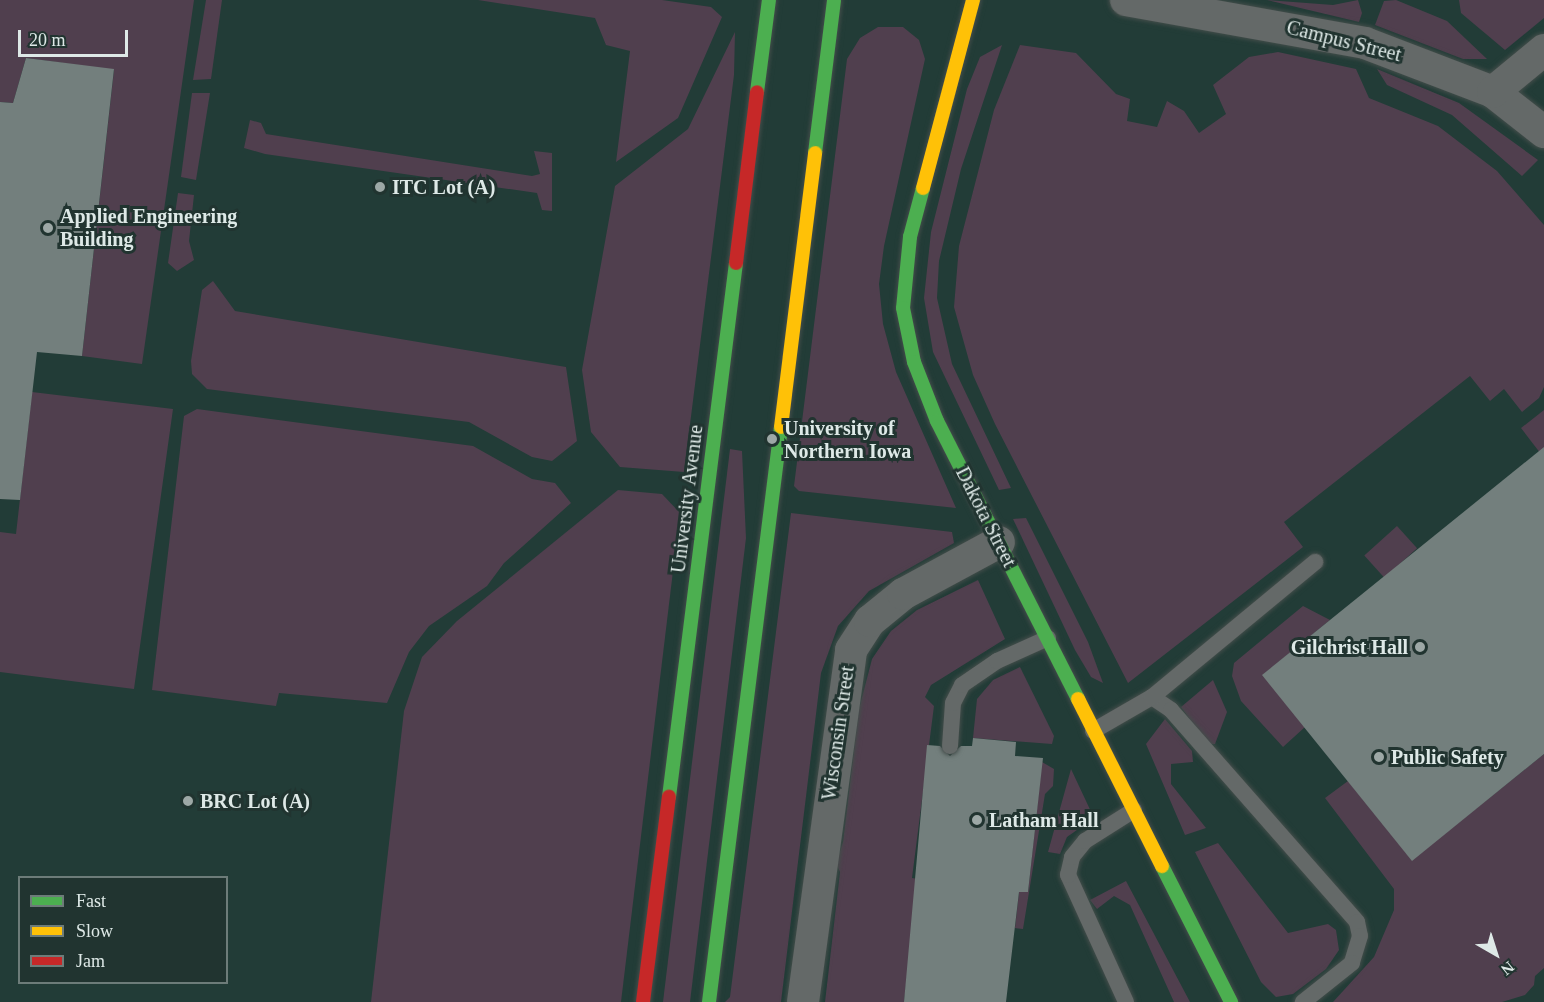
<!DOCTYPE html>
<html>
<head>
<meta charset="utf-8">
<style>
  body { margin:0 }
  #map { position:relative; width:1544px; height:1002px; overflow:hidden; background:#25302d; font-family:Georgia,serif }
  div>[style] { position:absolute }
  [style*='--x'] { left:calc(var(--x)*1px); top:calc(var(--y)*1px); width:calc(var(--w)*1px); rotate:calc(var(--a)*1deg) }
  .built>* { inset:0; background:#223c37 }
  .green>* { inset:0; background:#503f4e; transform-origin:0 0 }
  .building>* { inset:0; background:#737f7d }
  .roads { filter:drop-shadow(0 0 2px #434d4a) drop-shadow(0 0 2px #434d4a) }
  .lane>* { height:16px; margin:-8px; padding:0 8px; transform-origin:8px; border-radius:8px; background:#646968 }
  .street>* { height:32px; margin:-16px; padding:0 16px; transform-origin:16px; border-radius:16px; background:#646968 }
  .fast>* { height:14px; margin:-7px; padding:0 7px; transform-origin:7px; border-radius:7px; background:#4caf50 }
  .slow>* { height:14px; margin:-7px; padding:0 7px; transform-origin:7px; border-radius:7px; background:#ffc107 }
  .jam>* { height:14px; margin:-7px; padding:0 7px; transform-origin:7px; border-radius:7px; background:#c62828 }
  .dots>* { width:16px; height:16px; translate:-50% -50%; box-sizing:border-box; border:3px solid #213430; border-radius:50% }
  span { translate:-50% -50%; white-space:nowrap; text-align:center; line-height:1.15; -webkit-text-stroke:6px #213430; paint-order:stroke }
  .street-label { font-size:20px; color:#dee9e7 }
  .poi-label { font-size:20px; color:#dee9e7; font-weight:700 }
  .left { translate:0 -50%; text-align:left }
  .right { translate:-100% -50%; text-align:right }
  .legend { position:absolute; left:18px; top:876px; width:210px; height:108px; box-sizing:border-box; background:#213430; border:2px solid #6d7c79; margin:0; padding:8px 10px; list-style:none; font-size:18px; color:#dee9e7 }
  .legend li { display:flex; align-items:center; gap:12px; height:30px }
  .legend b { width:30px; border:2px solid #6d7c79 }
  .north { position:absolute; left:1466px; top:924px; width:60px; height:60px; -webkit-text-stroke:4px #213430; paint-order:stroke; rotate:141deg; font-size:16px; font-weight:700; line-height:24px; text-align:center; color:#dee9e7 }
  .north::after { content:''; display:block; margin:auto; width:21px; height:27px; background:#dee9e7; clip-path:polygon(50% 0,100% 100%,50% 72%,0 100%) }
  .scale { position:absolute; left:18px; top:30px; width:110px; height:27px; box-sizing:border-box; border:3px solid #dee9e7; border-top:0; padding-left:8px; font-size:18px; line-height:21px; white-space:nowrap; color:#dee9e7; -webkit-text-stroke:4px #213430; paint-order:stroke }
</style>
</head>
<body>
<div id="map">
  <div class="built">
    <div style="clip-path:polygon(evenodd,0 0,1544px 0,1544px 1002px,0 1002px,0 0,20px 878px,226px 878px,226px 982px,20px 982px,20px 878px)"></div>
  </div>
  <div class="green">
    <div style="clip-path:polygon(0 0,194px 0,142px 364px,82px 356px,114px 70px,26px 58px,13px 103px,0 102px)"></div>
    <div style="clip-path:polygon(206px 0,222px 0,211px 79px,193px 80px)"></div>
    <div style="clip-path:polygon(478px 0,662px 0,711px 7px,722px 17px,678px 118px,616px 162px,630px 51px,606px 45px,595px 18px)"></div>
    <div style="clip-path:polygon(1267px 0,1333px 5px,1358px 0,1362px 13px,1359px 22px)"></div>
    <div style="clip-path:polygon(1396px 0,1447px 21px,1487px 59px,1463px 59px,1375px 25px,1384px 1px)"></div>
    <div style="clip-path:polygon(1459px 0,1544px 0,1544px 18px,1505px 50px,1461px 13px)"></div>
    <div style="clip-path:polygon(878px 27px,903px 27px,919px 40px,925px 59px,884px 246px,879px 284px,883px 324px,896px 372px,956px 508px,799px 491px,794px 486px,847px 59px,860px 38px)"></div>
    <div style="clip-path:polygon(735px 32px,734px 75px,684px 472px,620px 467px,591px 432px,582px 370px,615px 186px,688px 129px)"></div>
    <div style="clip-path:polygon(1002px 45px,961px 169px,939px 261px,937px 298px,952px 364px,1011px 488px,999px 490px,933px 352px,924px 298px,931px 232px,967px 89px,980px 57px)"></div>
    <div style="clip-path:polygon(1020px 45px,1076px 53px,1116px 94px,1130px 99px,1127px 121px,1157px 127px,1167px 101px,1184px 111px,1199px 133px,1226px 114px,1213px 85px,1249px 57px,1278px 52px,1356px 69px,1369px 98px,1438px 126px,1497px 171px,1544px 225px,1544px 387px,1539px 398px,1522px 412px,1504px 389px,1490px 401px,1470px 376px,1284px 522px,1303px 547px,1128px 683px,995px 424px,973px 375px,954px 307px,959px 246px,994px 110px)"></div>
    <div style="clip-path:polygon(1377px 69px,1459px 103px,1538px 160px,1522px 176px,1452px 115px,1387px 85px)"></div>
    <div style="clip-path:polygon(192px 93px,210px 93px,196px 180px,181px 177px)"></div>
    <div style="clip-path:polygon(250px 120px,261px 123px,266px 134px,532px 176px,540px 174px,534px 151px,552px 153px,552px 211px,542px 210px,537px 193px,265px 154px,244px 148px)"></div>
    <div style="clip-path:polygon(178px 193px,194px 195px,189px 241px,194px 260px,177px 271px,168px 263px)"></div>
    <div style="clip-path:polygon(213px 281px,235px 311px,566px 367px,577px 441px,552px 461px,532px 457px,469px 422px,207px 389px,192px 374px,191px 361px,202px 290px)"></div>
    <div style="clip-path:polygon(32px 392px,173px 409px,134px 689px,0 672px,0 532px,16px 534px)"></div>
    <div style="clip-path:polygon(197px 409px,473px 446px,532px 479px,555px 483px,571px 503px,504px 563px,487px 586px,429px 626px,409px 652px,387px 703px,279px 693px,276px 706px,152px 690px,184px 416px)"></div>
    <div style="clip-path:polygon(1544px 410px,1544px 458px,1521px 428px)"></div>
    <div style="clip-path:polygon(730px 449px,742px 451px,746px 538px,690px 1002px,663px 1002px)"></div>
    <div style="clip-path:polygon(618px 490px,662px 494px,680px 513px,621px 1002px,371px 1002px,404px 711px,422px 657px,457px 621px)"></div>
    <div style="clip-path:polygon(791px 513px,952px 532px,954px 543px,869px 591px,838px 626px,821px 673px,781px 1002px,725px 1002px,730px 997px)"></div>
    <div style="clip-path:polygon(1026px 518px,1088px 642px,1103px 683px,1091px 677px,1075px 650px,1013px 519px)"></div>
    <div style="left:1397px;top:526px;width:30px;height:44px;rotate:48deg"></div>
    <div style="clip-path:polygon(978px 580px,1005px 639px,931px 685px,925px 697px,934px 706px,912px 878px,918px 879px,904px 1002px,825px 1002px,840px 872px,836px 863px,843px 842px,859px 709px,872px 659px,891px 631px,917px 610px)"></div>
    <div style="clip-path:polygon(1303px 606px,1330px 620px,1263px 675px,1305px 727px,1283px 747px,1241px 701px,1232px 676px,1234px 663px)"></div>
    <div style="clip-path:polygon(1020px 667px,1054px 736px,1052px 744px,973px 738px,977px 699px,993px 680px)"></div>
    <div style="clip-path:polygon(1213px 680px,1227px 712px,1215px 744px,1208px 744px,1181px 707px)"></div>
    <div style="clip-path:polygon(1165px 719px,1192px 751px,1193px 762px,1171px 764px,1171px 784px,1206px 828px,1185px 835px,1146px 744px)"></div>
    <div style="clip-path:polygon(1544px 754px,1544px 968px,1535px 976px,1534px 985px,1525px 995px,1502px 1002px,1333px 1002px,1374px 957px,1394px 910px,1394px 889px,1325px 798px,1348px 781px,1412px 860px)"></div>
    <div style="clip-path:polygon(1042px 762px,1054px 769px,1053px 786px,1045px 794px,1023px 929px,1015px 928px,1019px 892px,1028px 892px)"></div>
    <div style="clip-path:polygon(1071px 769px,1094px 818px,1067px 837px,1060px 854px,1048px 852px)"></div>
    <div style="clip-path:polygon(1218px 843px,1288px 933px,1328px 924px,1336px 930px,1339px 950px,1326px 969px,1293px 994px,1276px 997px,1261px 982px,1195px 852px)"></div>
    <div style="clip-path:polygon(1126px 881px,1190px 1002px,1174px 1002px,1130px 905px,1114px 896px,1097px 909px,1090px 900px)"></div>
  </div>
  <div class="building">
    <div style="clip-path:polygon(26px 58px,114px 69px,82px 356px,37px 352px,20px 500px,0 499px,0 102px,13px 103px)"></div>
    <div style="clip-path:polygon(1544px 447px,1544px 754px,1412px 861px,1262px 675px)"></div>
    <div style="clip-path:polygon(973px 738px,1016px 742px,1015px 756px,1043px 758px,1028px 892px,1019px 892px,1006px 1002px,904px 1002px,927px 745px,940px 746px,950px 756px,961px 746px,972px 746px)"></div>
  </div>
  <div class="roads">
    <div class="lane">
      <div style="--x:1152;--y:697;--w:23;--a:34"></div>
      <div style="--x:1171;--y:710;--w:282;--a:48.7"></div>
      <div style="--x:1357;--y:922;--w:14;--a:78"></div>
      <div style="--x:1360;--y:936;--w:28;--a:107"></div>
      <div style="--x:1352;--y:963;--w:63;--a:141.5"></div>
      <div style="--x:1093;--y:731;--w:68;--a:-30"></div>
      <div style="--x:1152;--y:697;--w:212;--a:-39.6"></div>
      <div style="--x:950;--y:746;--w:43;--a:-86"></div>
      <div style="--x:953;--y:703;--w:20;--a:-63"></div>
      <div style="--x:962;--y:685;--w:42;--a:-34.4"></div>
      <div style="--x:997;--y:661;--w:56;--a:-24.3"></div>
      <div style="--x:1126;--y:1002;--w:140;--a:-114.5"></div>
      <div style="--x:1068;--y:875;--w:18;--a:-77"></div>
      <div style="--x:1072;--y:857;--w:21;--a:-51"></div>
      <div style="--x:1085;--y:841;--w:58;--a:-32.3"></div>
    </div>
    <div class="street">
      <div style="--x:1126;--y:0;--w:243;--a:10.2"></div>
      <div style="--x:1365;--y:43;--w:137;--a:20.9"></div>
      <div style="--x:1493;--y:92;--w:65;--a:38.1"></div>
      <div style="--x:1493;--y:92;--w:66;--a:-39.5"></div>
      <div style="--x:803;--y:1002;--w:355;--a:-82.2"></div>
      <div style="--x:851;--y:650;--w:35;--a:-57"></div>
      <div style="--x:870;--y:621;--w:43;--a:-39.3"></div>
      <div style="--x:903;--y:594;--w:109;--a:-28.4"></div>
    </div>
    <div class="fast">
      <div style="--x:757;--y:92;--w:93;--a:-82.6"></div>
      <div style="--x:815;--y:153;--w:154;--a:-82.9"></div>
      <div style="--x:923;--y:188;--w:51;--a:104.9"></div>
      <div style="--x:910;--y:237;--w:71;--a:95.6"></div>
      <div style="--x:903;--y:308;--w:55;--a:78.5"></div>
      <div style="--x:914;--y:362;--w:63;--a:68.7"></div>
      <div style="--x:937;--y:421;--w:312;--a:63.1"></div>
      <div style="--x:669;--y:797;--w:538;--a:-82.85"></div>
      <div style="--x:1162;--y:866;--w:153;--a:63.1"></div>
      <div style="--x:709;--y:1002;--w:579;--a:-82.86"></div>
    </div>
    <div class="slow">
      <div style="--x:923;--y:188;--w:195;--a:-75.1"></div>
      <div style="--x:781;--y:427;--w:276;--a:-82.9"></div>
      <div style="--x:1078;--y:699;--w:187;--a:63.3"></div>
    </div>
    <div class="jam">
      <div style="--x:736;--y:263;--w:172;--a:-83"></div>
      <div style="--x:643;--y:1002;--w:207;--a:-82.8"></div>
    </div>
  </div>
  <div class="dots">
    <div style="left:380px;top:187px;background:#9da8a6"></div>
    <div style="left:48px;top:228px;background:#9da8a6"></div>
    <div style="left:772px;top:439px;background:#9da8a6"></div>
    <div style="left:1420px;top:647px;background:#9da8a6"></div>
    <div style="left:1379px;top:757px;background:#9da8a6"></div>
    <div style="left:188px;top:801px;background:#9da8a6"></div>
    <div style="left:977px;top:820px;background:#9da8a6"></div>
  </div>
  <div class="street-label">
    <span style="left:1344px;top:41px;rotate:14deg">Campus Street</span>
    <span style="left:687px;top:499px;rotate:-83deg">University Avenue</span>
    <span style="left:986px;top:517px;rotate:63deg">Dakota Street</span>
    <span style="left:838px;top:733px;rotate:-82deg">Wisconsin Street</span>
  </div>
  <div class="poi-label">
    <span class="left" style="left:392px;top:187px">ITC Lot (A)</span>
    <span class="left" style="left:60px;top:228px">Applied Engineering<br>Building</span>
    <span class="left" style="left:784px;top:440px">University of<br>Northern Iowa</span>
    <span class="right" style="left:1408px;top:647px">Gilchrist Hall</span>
    <span class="left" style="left:1391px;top:757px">Public Safety</span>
    <span class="left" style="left:200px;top:801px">BRC Lot (A)</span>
    <span class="left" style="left:989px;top:820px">Latham Hall</span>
  </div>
  <ul class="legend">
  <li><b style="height:8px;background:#4caf50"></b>Fast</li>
  <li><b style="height:8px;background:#ffc107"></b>Slow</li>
  <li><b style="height:8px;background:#c62828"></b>Jam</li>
  </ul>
  <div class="north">N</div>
  <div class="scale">20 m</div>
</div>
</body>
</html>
